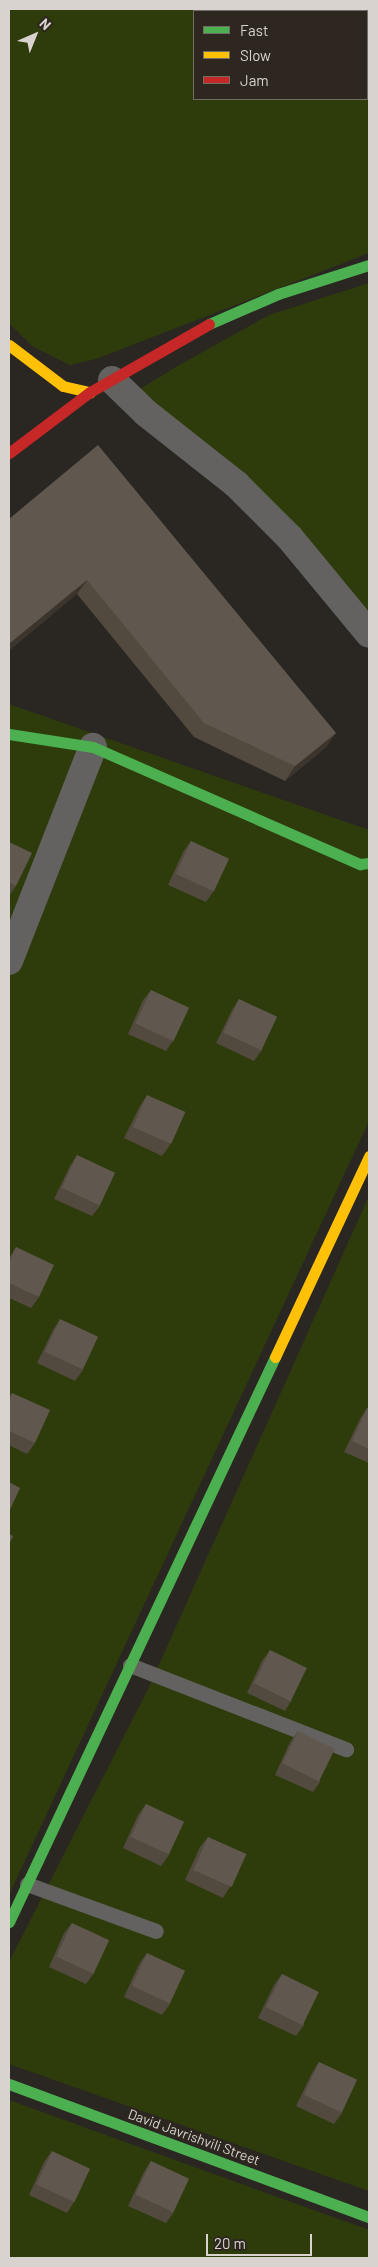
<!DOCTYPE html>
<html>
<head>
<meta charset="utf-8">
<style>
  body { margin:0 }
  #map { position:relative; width:378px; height:2267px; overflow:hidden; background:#2a2622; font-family:Barlow,sans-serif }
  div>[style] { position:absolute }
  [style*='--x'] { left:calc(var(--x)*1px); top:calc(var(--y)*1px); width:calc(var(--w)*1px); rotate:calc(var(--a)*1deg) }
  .green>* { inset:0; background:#2e3c0c }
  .lane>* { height:15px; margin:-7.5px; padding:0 7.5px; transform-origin:7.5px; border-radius:7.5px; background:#636260 }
  .street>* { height:28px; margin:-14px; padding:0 14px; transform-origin:14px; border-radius:14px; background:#636260 }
  .fast>* { height:11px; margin:-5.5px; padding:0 5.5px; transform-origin:5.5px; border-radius:5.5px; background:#4caf50 }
  .slow>* { height:11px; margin:-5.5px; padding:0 5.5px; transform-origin:5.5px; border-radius:5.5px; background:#ffc107 }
  .jam>* { height:11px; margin:-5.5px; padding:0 5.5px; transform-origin:5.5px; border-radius:5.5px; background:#c62828 }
  .wall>* { inset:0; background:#52493f }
  .shaded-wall>* { inset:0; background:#3c352d }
  .building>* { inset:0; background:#60584e; transform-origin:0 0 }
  span { translate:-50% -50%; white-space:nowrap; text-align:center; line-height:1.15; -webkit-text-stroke:5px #2d271f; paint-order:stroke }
  .street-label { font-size:14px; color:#d8d3ce }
  .frame { position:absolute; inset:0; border:10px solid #d8d3ce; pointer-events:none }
  .legend { position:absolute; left:193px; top:10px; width:175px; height:90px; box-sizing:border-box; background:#2d271f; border:1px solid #716c65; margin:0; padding:6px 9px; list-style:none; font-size:15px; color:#d8d3ce }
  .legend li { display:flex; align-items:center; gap:10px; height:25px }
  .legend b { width:25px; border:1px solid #716c65 }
  .north { position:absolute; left:10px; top:10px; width:50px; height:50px; -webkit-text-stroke:4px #2d271f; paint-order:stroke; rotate:44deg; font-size:14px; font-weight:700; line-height:20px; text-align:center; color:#d8d3ce }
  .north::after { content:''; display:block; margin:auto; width:18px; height:22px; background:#d8d3ce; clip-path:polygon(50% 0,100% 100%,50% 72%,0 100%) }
  .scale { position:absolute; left:206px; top:2234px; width:106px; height:22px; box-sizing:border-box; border:2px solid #d8d3ce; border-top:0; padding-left:6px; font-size:15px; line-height:18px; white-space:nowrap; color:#d8d3ce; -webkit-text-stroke:4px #2d271f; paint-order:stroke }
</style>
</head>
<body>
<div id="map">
  <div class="green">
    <div style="clip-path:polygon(evenodd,9px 9px,369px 9px,369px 253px,96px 359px,70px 365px,32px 346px,9px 323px,9px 9px,194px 11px,367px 11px,367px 99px,194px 99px,194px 11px)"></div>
    <div style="clip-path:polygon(369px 283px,369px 616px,135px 392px,181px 364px,269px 315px)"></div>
    <div style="clip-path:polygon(9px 704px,369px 830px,369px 1121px,9px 1895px)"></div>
    <div style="clip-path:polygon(369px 1196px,369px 2191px,9px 2064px,9px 1962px,148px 1689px)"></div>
    <div style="clip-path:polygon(9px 2100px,369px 2230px,369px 2258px,9px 2258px)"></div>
  </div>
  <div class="lane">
    <div style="--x:130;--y:1665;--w:232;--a:21.3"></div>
    <div style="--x:27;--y:1884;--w:137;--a:20"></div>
  </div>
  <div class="street">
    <div style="--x:112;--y:380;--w:47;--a:44.1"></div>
    <div style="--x:146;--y:413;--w:115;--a:38.3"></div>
    <div style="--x:236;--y:484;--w:76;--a:45"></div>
    <div style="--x:290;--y:538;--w:124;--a:50.5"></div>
    <div style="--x:9;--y:961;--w:230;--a:-68.6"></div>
  </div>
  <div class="fast">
    <div style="--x:209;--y:324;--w:75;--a:-23.5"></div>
    <div style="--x:278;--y:294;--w:96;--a:-17.7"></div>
    <div style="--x:9;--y:734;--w:85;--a:8.8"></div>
    <div style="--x:93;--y:747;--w:292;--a:23.7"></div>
    <div style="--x:360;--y:864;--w:9;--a:-6"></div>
    <div style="--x:9;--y:1922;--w:624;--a:-64.79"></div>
    <div style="--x:9;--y:2084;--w:384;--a:20.3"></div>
  </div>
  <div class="slow">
    <div style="--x:9;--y:345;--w:68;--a:37.2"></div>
    <div style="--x:63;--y:386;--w:28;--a:13"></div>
    <div style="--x:275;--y:1357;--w:222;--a:-64.9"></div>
  </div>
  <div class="jam">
    <div style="--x:9;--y:453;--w:101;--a:-37"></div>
    <div style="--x:90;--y:392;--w:137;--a:-29.7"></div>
  </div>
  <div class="wall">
    <div style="clip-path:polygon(9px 519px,336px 733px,326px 747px,285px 781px,194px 737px,77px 594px)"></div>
    <div style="clip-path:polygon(191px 841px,213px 892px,206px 902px,168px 885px,183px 852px)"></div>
    <div style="clip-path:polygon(9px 842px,16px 886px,9px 896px)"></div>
    <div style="clip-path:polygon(151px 990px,173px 1041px,166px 1051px,128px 1034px,143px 1000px)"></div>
    <div style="clip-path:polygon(239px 999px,262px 1050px,254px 1061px,216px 1043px,232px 1010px)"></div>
    <div style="clip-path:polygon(147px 1095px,170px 1145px,162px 1156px,124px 1138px,140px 1106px)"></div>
    <div style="clip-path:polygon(77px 1155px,100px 1206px,92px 1216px,54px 1199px,70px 1166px)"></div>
    <div style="clip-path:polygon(16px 1247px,39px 1297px,31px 1308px,9px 1298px,9px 1258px)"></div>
    <div style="clip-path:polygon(60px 1319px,83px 1370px,75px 1381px,37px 1363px,53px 1330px)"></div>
    <div style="clip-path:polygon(12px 1393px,35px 1443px,27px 1454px,9px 1445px,9px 1398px)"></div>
    <div style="clip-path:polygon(367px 1408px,369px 1409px,369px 1463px,344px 1452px,360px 1419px)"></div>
    <div style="clip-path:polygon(270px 1650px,292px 1700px,285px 1711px,247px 1693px,262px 1661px)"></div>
    <div style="clip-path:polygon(298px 1731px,320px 1782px,313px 1792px,275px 1775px,290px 1742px)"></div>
    <div style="clip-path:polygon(146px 1804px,169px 1855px,161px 1866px,123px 1848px,138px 1815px)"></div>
    <div style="clip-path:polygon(208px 1837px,230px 1887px,223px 1898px,185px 1880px,200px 1847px)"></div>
    <div style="clip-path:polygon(72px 1923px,94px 1973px,86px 1984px,49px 1967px,64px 1933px)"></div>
    <div style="clip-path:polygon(147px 1953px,170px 2004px,162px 2015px,124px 1997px,139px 1964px)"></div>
    <div style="clip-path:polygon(282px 1974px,304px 2025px,296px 2036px,258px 2018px,274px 1985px)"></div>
    <div style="clip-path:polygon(319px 2062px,342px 2113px,334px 2124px,296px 2106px,312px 2073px)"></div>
    <div style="clip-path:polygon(52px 2151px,74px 2202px,67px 2213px,29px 2195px,44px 2162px)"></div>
    <div style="clip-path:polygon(151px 2161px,174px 2212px,166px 2223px,128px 2206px,144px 2172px)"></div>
  </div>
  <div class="shaded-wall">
    <div style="clip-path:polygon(87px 580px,77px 594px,9px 651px,9px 644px)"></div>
    <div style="clip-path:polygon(336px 733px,326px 747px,285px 781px,295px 766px)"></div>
  </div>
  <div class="building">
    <div style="clip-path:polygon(98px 445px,336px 733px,295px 766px,204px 723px,87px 580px,9px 644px,9px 519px)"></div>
    <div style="left:191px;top:841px;width:42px;height:36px;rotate:25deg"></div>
    <div style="clip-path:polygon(9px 842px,32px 853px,16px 886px,9px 882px)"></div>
    <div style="left:151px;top:990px;width:42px;height:37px;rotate:25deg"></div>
    <div style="left:239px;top:999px;width:42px;height:37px;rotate:25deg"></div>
    <div style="left:147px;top:1095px;width:42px;height:35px;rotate:24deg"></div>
    <div style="left:77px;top:1155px;width:42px;height:36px;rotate:25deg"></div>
    <div style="clip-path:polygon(16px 1247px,54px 1265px,39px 1297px,9px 1283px,9px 1263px)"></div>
    <div style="left:60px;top:1319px;width:42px;height:36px;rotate:25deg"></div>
    <div style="clip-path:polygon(12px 1393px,50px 1410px,35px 1443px,9px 1431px,9px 1401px)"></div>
    <div style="clip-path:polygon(367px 1408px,369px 1409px,369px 1449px,352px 1441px)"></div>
    <div style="clip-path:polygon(9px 1482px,20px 1488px,9px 1512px)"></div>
    <div style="clip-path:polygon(9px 1534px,13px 1536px,9px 1544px)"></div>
    <div style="left:270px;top:1650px;width:41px;height:37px;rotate:26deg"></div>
    <div style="left:298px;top:1731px;width:41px;height:36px;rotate:26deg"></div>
    <div style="left:146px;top:1804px;width:42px;height:36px;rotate:25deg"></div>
    <div style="left:208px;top:1837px;width:42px;height:36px;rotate:24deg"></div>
    <div style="left:72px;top:1923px;width:41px;height:37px;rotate:25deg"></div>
    <div style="left:147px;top:1953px;width:42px;height:36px;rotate:25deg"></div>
    <div style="left:282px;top:1974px;width:41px;height:37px;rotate:26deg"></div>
    <div style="left:319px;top:2062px;width:42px;height:36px;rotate:25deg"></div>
    <div style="left:52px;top:2151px;width:42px;height:37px;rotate:25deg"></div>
    <div style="left:151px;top:2161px;width:42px;height:37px;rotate:25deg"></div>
  </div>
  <div class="street-label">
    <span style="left:194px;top:2137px;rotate:20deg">David Javrishvili Street</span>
  </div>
  <div class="frame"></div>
  <ul class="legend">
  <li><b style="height:6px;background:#4caf50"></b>Fast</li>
  <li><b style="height:6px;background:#ffc107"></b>Slow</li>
  <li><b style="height:6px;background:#c62828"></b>Jam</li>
  </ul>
  <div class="north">N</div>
  <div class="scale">20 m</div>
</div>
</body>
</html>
